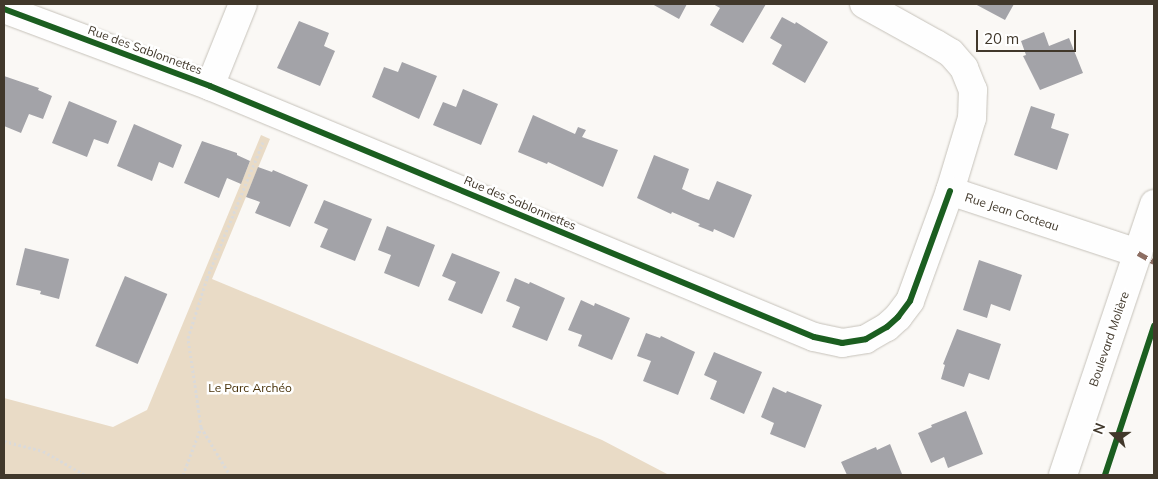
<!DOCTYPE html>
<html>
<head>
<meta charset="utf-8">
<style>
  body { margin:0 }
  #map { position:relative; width:1158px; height:479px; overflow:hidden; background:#faf8f5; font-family:Mulish,sans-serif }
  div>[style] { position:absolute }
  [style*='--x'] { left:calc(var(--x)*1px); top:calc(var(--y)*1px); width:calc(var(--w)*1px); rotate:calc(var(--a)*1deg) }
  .green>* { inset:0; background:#e9dbc6 }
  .building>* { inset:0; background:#a3a3a8; transform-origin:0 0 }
  .path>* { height:3px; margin-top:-1.5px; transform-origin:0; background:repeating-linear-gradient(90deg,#dbdad9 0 2.5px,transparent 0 5px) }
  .roads { filter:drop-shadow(0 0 1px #c6c2ba) drop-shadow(0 0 1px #c6c2ba) }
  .street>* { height:28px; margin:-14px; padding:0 14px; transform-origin:14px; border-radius:14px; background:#fefefe }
  .secondary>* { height:28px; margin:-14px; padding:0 14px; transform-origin:14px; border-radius:14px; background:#fefefe }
  .quiet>* { height:5px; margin-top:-2.5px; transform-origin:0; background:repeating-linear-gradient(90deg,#8d6e63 0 10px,transparent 0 15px) }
  .cycleway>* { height:6px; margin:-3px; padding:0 3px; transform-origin:3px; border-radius:3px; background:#1b5e20 }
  span { translate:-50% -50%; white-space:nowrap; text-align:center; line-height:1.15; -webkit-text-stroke:5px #fff; paint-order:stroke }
  .street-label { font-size:12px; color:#41382b }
  .park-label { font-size:12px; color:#473108 }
  .frame { position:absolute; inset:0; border:5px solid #41382b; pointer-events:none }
  .north { position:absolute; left:1088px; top:409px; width:50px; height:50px; -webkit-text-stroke:4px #fff; paint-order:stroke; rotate:291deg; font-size:14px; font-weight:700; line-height:20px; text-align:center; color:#41382b }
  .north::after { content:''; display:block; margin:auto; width:18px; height:22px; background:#41382b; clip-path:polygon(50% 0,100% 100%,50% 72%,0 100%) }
  .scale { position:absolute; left:976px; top:30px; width:100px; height:22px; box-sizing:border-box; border:2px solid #41382b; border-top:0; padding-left:6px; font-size:15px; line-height:18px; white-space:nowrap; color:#41382b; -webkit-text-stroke:4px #fff; paint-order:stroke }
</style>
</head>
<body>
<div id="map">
  <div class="green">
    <div style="clip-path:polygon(261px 135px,270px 139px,212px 279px,602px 440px,669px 475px,4px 475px,4px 398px,113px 427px,147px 410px)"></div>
  </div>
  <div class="building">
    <div style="clip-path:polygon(652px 4px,687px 4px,679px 19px)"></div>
    <div style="clip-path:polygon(713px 4px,766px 4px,743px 43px,710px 25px,720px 8px)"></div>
    <div style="clip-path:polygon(975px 4px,1014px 4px,1005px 20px)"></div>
    <div style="clip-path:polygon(782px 17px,795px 24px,796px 22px,828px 42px,805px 83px,772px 64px,782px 45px,770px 38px)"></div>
    <div style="clip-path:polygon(299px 21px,329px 33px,324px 46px,335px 51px,320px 86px,277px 68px)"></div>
    <div style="clip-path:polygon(1044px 32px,1049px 46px,1069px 38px,1083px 73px,1040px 90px,1023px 56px,1026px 55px,1021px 41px)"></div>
    <div style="clip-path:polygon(402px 62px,437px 76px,419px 119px,372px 97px,384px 67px,398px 72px)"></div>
    <div style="clip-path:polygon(4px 76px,39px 88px,38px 90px,52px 96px,43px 119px,29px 114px,21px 133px,4px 126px)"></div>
    <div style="clip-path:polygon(463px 89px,498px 104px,481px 145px,433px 125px,443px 102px,456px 107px)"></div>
    <div style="clip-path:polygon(69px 101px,117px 121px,108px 144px,94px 139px,87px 157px,52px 143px)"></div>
    <div style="clip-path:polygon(1031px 106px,1055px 114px,1051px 128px,1069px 134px,1057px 170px,1014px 155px)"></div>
    <div style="clip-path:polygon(533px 115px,575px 134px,578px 127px,586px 130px,582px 137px,618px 150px,603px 187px,548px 162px,547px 164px,518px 152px)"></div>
    <div style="clip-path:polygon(134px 124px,182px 145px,173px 168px,159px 162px,152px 181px,117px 166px)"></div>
    <div style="clip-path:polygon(202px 141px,237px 153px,237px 155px,250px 161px,241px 184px,227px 178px,219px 198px,184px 183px)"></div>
    <div style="clip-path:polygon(654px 155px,689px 169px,682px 189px,695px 195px,709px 200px,717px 181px,752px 195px,734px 238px,714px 229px,713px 232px,698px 226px,700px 224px,672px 212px,671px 214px,637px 198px)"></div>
    <div style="clip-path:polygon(258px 167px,272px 172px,273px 170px,308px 185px,290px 227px,255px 213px,260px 202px,246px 197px)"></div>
    <div style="clip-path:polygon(324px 200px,372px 219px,355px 261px,320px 247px,328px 229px,314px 223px)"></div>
    <div style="clip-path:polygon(387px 226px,435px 245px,419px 287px,384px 273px,391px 255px,378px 250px)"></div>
    <div style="clip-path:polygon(25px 248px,69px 259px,59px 299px,40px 294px,41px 291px,16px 285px)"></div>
    <div style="clip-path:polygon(452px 253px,500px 272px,482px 314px,448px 300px,456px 282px,442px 276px)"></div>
    <div style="clip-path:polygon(979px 260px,1022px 275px,1010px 311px,991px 304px,987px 318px,963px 310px)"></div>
    <div style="left:125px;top:276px;width:46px;height:76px;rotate:23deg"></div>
    <div style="clip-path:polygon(515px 278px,529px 284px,530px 282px,565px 298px,547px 341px,512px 327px,520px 307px,506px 301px)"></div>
    <div style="clip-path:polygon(581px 300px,594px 306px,595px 303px,630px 318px,612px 360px,578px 346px,582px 335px,568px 330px)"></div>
    <div style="clip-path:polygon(957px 329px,1001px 344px,989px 380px,969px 373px,964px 387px,941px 379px,945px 365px,943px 364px)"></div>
    <div style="clip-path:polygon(646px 333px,660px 338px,661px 336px,695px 352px,678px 395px,643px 381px,651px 361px,637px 356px)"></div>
    <div style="clip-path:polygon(714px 352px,762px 372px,744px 414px,710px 399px,717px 381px,704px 375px)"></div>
    <div style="clip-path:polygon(773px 387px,786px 393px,787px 391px,822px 405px,805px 448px,770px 434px,774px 423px,761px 417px)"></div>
    <div style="clip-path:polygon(966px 411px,983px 454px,948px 468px,944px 457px,931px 463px,918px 433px,932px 427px,931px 425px)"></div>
    <div style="clip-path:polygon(890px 444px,902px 474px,847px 475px,841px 462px,876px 447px,877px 450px)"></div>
  </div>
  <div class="path">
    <div style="--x:201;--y:427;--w:56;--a:58.9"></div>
    <div style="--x:4;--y:441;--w:40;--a:14.4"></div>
    <div style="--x:43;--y:451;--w:48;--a:29.7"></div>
    <div style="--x:183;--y:475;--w:51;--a:-69.4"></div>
    <div style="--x:201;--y:427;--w:90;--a:-98.3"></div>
    <div style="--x:188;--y:338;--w:63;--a:-72.4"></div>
    <div style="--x:207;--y:278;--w:147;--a:-67.6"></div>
  </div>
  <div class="roads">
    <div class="street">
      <div style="--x:864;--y:4;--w:82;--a:29.1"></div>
      <div style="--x:936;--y:44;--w:17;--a:31"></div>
      <div style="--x:951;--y:53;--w:20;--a:49"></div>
      <div style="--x:964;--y:68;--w:24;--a:68"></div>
      <div style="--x:973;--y:90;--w:28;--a:92"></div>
      <div style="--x:972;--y:118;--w:76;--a:106.8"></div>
      <div style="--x:950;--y:191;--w:198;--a:18.3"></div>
      <div style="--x:4;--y:9;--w:220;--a:20.5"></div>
      <div style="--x:210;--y:86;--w:654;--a:22.57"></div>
      <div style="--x:814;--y:337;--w:29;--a:12"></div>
      <div style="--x:842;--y:343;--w:24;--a:-9"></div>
      <div style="--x:866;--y:339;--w:24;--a:-30"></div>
      <div style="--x:887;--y:327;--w:15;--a:-42"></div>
      <div style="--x:898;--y:317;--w:20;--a:-53"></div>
      <div style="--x:910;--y:301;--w:117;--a:-70"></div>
      <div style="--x:210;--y:86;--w:88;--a:-68.1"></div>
    </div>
    <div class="secondary">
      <div style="--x:1063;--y:475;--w:286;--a:-71.4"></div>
    </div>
  </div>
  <div class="quiet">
    <div style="--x:1138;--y:253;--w:18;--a:29"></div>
  </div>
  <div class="cycleway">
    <div style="--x:4;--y:9;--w:220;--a:20.5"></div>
    <div style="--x:210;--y:86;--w:654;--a:22.57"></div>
    <div style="--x:814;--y:337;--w:29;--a:12"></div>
    <div style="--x:842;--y:343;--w:24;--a:-9"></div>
    <div style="--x:866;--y:339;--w:24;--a:-30"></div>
    <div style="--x:887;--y:327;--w:15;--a:-42"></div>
    <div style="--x:898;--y:317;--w:20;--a:-53"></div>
    <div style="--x:910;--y:301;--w:117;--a:-70"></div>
    <div style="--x:1105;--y:475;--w:157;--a:-71.8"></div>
  </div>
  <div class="street-label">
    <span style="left:145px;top:50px;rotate:20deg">Rue des Sablonnettes</span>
    <span style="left:520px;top:203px;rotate:23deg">Rue des Sablonnettes</span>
    <span style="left:1012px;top:212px;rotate:18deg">Rue Jean Cocteau</span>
    <span style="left:1109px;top:339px;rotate:-71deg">Boulevard Molière</span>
  </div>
  <div class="park-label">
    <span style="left:250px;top:388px">Le Parc Archéo</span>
  </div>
  <div class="frame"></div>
  <div class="north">N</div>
  <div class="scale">20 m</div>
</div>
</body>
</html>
